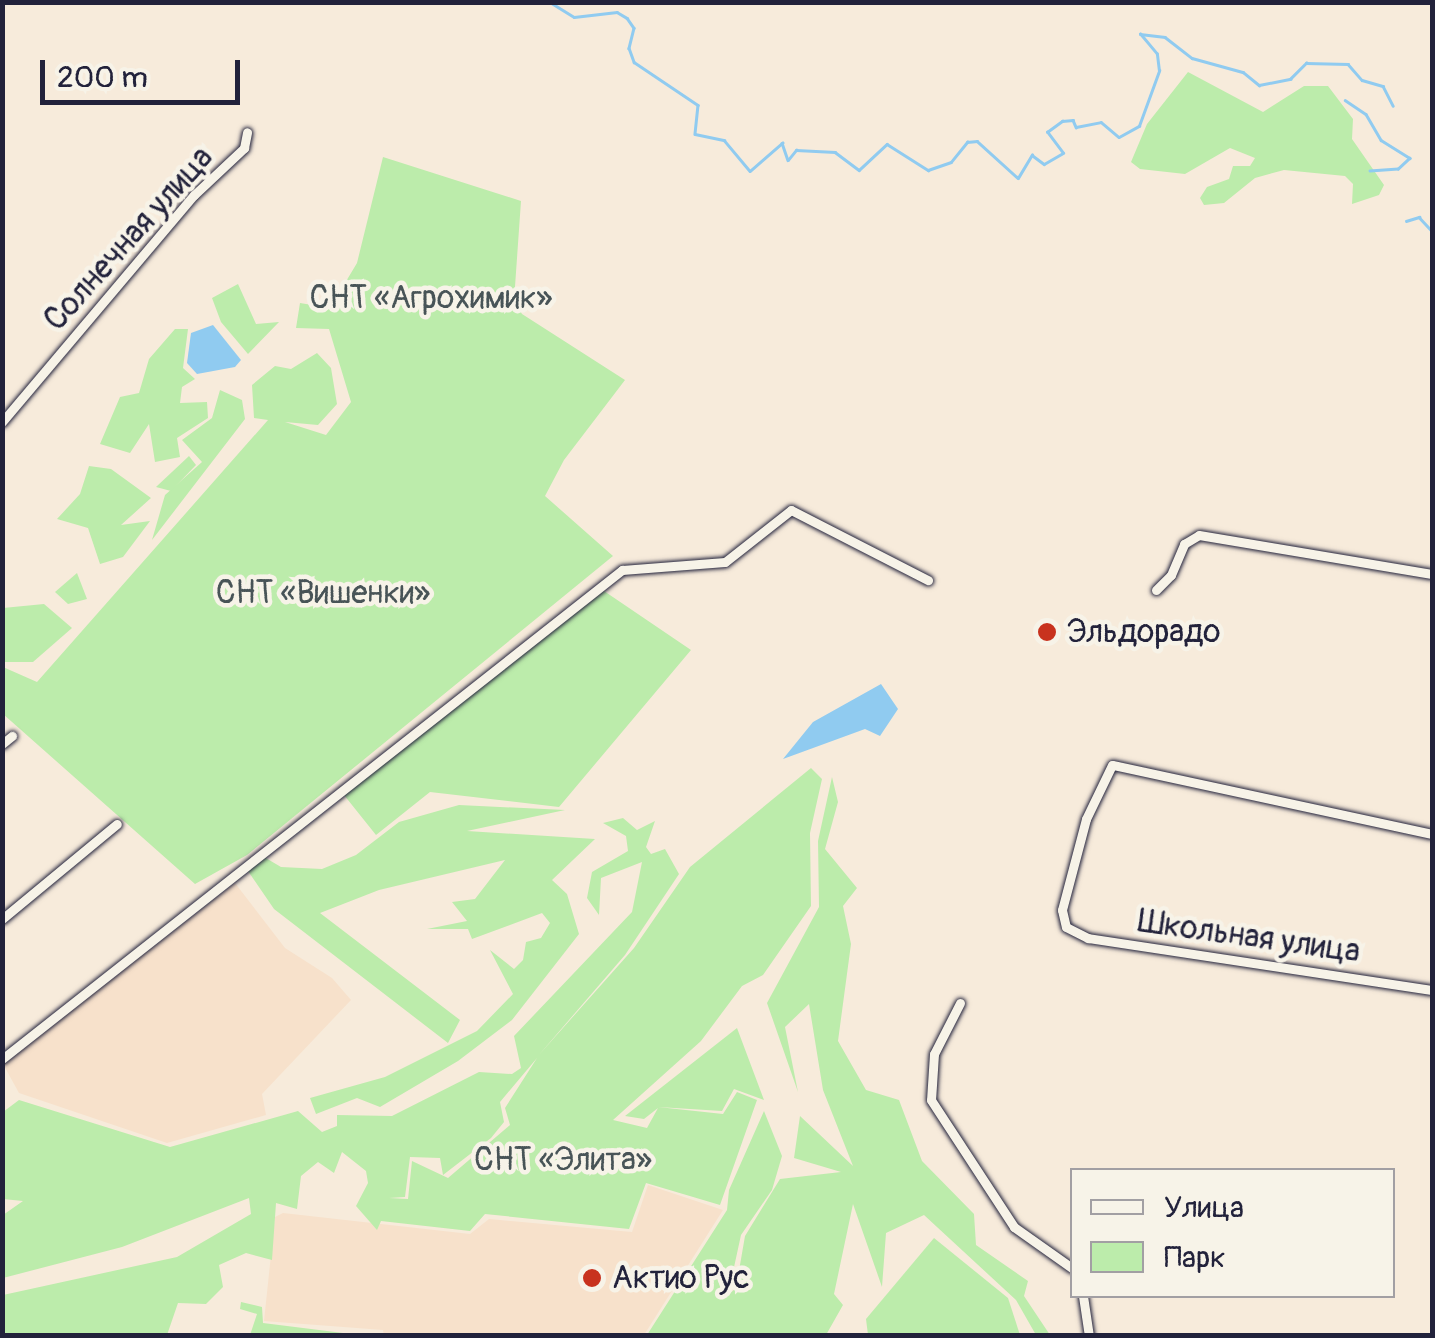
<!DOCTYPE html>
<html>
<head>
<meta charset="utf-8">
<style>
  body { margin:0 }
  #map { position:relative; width:1435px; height:1338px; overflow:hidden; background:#f7ebdb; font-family:Pangolin,sans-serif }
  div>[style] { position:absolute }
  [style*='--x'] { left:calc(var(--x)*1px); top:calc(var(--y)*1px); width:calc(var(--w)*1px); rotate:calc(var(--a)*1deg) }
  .built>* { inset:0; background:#f7e1cb }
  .green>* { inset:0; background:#bcecab }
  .water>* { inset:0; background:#90cbf0 }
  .stream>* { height:2.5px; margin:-1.25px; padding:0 1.25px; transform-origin:1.25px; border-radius:1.25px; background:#90cbf0 }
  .roads { filter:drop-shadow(0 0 2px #22223b) drop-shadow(0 0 2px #22223b) }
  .minor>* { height:9px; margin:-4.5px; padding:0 4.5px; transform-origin:4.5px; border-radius:4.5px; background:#f7f3e8 }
  .dots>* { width:28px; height:28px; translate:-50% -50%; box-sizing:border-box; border:5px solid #f7f3e8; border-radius:50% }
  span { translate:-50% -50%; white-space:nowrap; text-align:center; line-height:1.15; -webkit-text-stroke:9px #f7f3e8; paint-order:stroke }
  .street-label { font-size:32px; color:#22223b }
  .park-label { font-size:32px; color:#485457 }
  .poi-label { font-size:32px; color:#22223b }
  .left { translate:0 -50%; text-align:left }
  .frame { position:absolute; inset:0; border:5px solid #22223b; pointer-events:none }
  .legend { position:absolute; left:1070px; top:1168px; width:325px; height:130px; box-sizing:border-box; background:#f7f3e8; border:2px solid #a29fa3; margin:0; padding:12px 18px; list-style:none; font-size:30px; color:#22223b }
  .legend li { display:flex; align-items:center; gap:20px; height:50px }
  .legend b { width:50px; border:2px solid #a29fa3 }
  .scale { position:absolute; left:40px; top:60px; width:200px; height:45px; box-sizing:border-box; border:5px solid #22223b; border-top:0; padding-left:12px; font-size:30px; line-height:35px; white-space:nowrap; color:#22223b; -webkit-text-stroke:8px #f7f3e8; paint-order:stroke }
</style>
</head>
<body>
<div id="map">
  <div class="built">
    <div style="clip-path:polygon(235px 883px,285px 948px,332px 978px,351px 1000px,262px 1094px,266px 1115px,167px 1143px,19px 1093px,3px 1064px)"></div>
    <div style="clip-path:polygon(648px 1185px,723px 1210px,644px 1335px,384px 1336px,383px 1330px,264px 1321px,275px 1217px,283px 1213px,470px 1234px,489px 1219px,632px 1232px)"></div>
  </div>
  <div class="green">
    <div style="clip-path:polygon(1188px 72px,1263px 112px,1304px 86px,1328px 86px,1353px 119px,1352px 139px,1384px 185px,1379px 195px,1352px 204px,1353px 184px,1345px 176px,1284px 170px,1255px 178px,1224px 203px,1204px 205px,1200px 198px,1207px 187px,1229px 179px,1233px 166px,1250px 166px,1255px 158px,1230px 148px,1185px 174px,1140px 169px,1131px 162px,1147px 124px)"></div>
    <div style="clip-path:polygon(383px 157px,521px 201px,514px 301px,522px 314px,625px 380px,564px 460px,545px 496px,613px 556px,247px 855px,195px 884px,3px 714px,3px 667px,37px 682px,268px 420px,254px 418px,252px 385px,275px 366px,291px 369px,317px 353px,331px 368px,337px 404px,318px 425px,285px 422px,326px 435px,351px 402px,329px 329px,296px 328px,300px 303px,330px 308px,357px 263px)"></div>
    <div style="clip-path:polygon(238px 284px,256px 324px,279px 322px,248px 354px,221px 322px,212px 298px)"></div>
    <div style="clip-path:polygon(175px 329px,188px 329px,183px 368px,195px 379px,182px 387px,180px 403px,207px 402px,208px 418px,177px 438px,180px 457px,155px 462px,149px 424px,130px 453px,100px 444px,120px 397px,139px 393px,149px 359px)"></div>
    <div style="clip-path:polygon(220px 390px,242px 400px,245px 419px,152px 540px,165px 495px,202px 462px,182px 440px,212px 418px)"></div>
    <div style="clip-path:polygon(189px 456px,196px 465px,171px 491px,156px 487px)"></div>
    <div style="clip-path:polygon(89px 466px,111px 469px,151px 498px,121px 525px,150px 521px,123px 557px,100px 564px,88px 528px,57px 519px,80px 494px)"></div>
    <div style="clip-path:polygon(77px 573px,87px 599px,68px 604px,55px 592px)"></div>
    <div style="clip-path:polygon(604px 591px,691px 650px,559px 807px,430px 792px,376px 835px,344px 795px)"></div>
    <div style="clip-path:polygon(44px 604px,72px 628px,33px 662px,3px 662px,3px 608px)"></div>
    <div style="clip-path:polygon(evenodd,811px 768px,822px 779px,810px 833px,811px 906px,763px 975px,742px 986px,701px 1041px,613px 1120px,647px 1128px,658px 1108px,644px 1119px,625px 1116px,737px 1028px,764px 1100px,734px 1089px,722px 1111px,658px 1107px,723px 1114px,737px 1092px,757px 1100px,720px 1205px,646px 1183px,629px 1229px,485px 1214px,470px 1231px,381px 1221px,377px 1230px,356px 1206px,368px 1183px,366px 1171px,342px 1152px,334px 1173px,318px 1162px,301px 1176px,297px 1209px,276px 1203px,272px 1260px,246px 1253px,219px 1265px,223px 1287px,206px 1304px,178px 1303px,167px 1335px,3px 1335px,3px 1295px,177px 1257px,251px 1214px,249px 1198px,122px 1247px,3px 1278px,3px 1215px,23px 1201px,3px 1199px,3px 1112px,19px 1100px,170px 1147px,298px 1111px,322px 1132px,337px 1126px,337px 1115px,392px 1116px,479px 1072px,512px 1074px,521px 1068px,514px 1036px,632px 912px,642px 862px,601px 878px,599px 915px,587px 898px,592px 872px,628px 851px,626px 836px,603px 823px,623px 818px,637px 830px,655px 821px,646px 847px,651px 854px,665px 849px,679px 874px,625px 955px,538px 1056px,634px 948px,690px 867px,811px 768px,537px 1058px,505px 1108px,510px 1125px,448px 1178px,412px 1161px,408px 1199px,389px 1198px,405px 1197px,410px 1157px,440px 1158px,443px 1175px,491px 1138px,504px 1122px,500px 1102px,537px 1058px)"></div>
    <div style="clip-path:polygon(832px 777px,838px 802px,825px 849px,857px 888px,843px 906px,851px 944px,838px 1041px,866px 1090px,899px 1100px,922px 1161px,974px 1214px,976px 1245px,1028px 1281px,1024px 1296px,1050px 1335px,1036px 1335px,1016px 1300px,924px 1215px,886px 1233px,882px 1287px,853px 1204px,834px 1294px,843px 1305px,826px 1335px,647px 1335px,727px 1210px,729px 1190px,764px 1111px,782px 1156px,772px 1190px,741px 1235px,728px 1295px,736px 1288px,745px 1236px,780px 1179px,841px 1172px,794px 1158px,800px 1116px,853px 1166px,823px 1090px,809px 1004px,785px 1027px,798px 1092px,767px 1003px,819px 907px,818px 841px)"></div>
    <div style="clip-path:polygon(459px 805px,565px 810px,467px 831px,595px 839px,552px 880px,567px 894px,579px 934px,512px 1020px,458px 1061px,380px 1107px,357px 1098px,316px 1114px,310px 1098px,385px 1077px,477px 1031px,513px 994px,490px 950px,514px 969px,523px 960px,526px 942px,541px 938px,550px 923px,542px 913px,472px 939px,468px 929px,427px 929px,467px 921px,452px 902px,475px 899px,505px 860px,379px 890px,320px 913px,460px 1020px,448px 1043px,274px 909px,246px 868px,264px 857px,281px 867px,322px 869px,356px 855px,399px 822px)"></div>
    <div style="clip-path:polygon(934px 1238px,1008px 1298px,1020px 1335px,868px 1335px,866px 1319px)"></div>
    <div style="clip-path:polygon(241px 1302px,262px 1307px,263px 1323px,343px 1333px,250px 1335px,257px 1314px,240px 1309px)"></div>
  </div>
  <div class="water">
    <div style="clip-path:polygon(213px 325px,241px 360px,235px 367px,197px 374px,187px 363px,191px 333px)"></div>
    <div style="clip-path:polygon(881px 684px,898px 709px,880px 736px,865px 729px,783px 759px,813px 722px)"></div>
  </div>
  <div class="stream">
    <div style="--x:480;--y:2;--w:17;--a:0"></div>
    <div style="--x:550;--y:2;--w:28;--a:32"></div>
    <div style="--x:574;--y:17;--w:43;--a:-6.6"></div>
    <div style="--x:617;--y:12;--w:12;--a:31"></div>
    <div style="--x:627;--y:18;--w:12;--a:55"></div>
    <div style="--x:634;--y:28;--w:21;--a:104"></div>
    <div style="--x:629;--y:48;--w:15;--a:70"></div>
    <div style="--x:634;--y:62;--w:77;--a:33.9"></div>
    <div style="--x:698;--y:105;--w:29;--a:96"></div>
    <div style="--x:695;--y:134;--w:30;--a:12"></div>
    <div style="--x:724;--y:140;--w:40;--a:50"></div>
    <div style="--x:750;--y:171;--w:43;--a:-41.2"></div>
    <div style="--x:782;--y:143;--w:18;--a:71"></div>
    <div style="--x:788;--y:160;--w:13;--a:-51"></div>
    <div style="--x:796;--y:150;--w:39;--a:3"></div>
    <div style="--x:835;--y:152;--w:30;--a:37"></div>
    <div style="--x:859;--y:170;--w:38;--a:-43"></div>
    <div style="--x:887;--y:144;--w:49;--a:32.4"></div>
    <div style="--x:928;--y:170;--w:24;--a:-19"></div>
    <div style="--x:951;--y:162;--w:26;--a:-51"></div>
    <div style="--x:967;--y:142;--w:10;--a:-6"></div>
    <div style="--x:977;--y:141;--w:55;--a:42.1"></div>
    <div style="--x:1018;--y:178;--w:27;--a:-59"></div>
    <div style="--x:1032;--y:155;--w:15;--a:37"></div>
    <div style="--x:1044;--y:164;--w:22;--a:-30"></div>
    <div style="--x:1063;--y:153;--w:26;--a:-127"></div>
    <div style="--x:1047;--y:132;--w:19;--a:-36"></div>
    <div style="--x:1062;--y:121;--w:11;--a:-5"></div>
    <div style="--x:1073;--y:120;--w:8;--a:67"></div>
    <div style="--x:1076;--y:127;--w:25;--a:-11"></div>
    <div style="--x:1101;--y:122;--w:23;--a:40"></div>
    <div style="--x:1119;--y:137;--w:23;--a:-29"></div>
    <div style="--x:1139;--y:126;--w:59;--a:-70"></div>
    <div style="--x:1159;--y:71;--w:17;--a:-97"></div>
    <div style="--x:1157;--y:54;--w:26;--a:-130"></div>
    <div style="--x:1140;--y:34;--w:25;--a:7"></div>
    <div style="--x:1165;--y:37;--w:34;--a:38"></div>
    <div style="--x:1192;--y:58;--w:53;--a:15.4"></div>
    <div style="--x:1243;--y:72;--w:21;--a:39"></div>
    <div style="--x:1259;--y:85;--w:32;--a:-11"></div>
    <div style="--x:1290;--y:79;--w:23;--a:-45"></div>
    <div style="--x:1306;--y:63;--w:42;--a:1.4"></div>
    <div style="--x:1348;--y:64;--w:21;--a:49"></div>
    <div style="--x:1362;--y:80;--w:22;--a:16"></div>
    <div style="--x:1383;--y:86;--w:22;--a:63"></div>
    <div style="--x:1345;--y:100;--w:25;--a:34"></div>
    <div style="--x:1366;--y:114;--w:30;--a:60"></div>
    <div style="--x:1381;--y:140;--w:34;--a:32"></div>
    <div style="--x:1410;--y:158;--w:16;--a:137"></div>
    <div style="--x:1398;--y:169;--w:28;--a:176"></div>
    <div style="--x:1406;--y:221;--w:14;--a:-17"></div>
    <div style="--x:1419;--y:217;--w:19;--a:47"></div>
  </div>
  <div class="roads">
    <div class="minor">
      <div style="--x:2;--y:422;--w:297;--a:-49.8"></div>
      <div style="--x:194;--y:195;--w:69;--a:-43.2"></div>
      <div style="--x:244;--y:148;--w:16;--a:-79"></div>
      <div style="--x:1156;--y:590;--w:21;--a:-45"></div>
      <div style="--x:1171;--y:575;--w:34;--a:-67"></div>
      <div style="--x:1184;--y:544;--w:17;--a:-31"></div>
      <div style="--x:1199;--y:535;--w:236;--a:9.5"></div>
      <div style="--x:2;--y:744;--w:13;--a:-39"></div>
      <div style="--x:1432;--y:834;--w:327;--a:-167.8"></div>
      <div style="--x:1112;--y:765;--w:60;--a:115.7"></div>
      <div style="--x:1086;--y:819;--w:94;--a:104.8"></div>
      <div style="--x:1062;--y:910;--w:17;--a:77"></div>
      <div style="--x:1066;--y:927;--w:25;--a:27"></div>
      <div style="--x:1088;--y:938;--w:348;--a:8.6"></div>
      <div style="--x:2;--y:919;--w:149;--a:-39.6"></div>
      <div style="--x:960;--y:1003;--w:57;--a:117"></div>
      <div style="--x:934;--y:1054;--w:46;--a:93.7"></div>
      <div style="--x:931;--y:1100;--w:152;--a:56.8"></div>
      <div style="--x:1014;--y:1227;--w:71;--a:35.3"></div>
      <div style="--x:2;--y:1059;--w:790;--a:-38.26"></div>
      <div style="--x:622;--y:570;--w:103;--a:-4.4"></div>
      <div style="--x:725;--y:562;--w:84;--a:-38.2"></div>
      <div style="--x:791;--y:510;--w:154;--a:27.1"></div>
      <div style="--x:1083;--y:1296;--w:40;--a:81.5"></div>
    </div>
  </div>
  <div class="dots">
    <div style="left:1047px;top:632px;background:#c8321e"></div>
    <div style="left:592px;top:1278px;background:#c8321e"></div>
  </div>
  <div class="street-label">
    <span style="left:129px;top:239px;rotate:-48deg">Солнечная улица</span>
    <span style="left:1249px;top:937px;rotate:8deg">Школьная улица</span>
  </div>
  <div class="park-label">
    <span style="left:431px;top:298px">СНТ «Агрохимик»</span>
    <span style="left:323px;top:593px">СНТ «Вишенки»</span>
    <span style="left:563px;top:1160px">СНТ «Элита»</span>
  </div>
  <div class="poi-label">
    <span class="left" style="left:1067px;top:632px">Эльдорадо</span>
    <span class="left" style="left:612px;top:1278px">Актио Рус</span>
  </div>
  <div class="frame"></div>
  <ul class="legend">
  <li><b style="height:12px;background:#f7f3e8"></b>Улица</li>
  <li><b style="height:28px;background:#bcecab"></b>Парк</li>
  </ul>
  <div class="scale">200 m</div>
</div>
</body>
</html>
